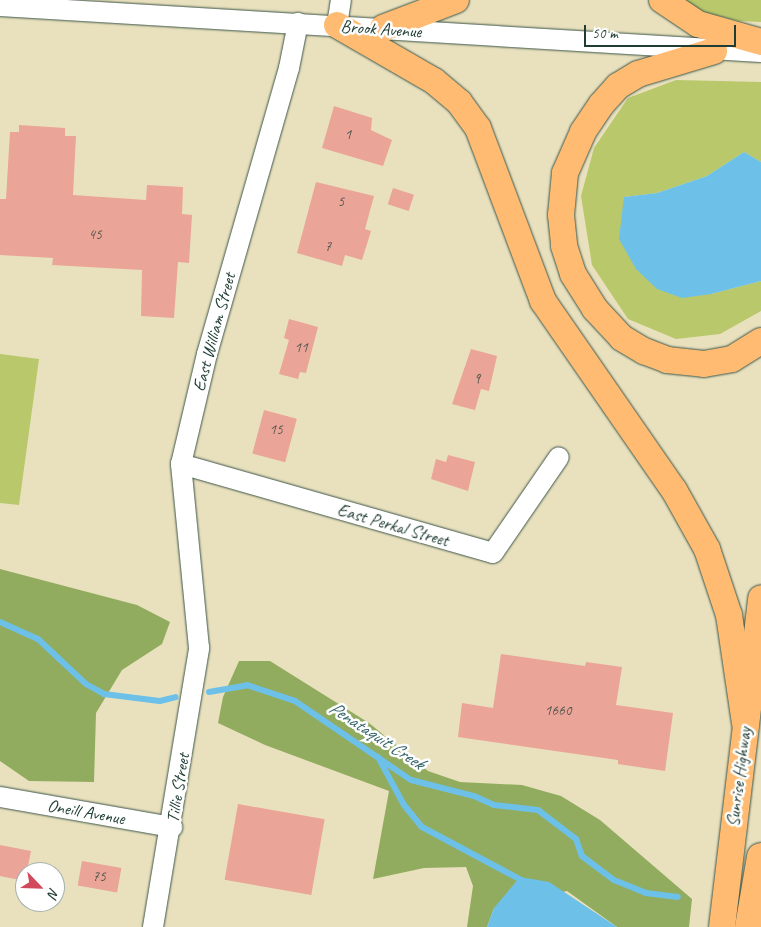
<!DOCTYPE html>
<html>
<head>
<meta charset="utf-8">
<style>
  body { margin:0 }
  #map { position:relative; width:761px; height:927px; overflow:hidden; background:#e9e1be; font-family:Caveat,sans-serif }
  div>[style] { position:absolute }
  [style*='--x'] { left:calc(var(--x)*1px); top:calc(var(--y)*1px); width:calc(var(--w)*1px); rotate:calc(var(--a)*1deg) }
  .green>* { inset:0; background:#b8c86b }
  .forest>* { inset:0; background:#92ac5f }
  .water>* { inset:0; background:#6dc1e9 }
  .stream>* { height:6px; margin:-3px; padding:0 3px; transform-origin:3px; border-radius:3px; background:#6dc1e9 }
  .building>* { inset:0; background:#eaa498; transform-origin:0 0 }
  .roads { filter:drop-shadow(0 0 1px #3d5649) drop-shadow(0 0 1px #3d5649) }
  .minor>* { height:20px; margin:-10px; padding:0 10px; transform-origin:10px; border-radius:10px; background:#fff }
  .major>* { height:26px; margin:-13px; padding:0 13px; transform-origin:13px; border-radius:13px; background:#febb71 }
  .highway>* { height:28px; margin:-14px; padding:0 14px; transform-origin:14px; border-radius:14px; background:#febb71 }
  span { translate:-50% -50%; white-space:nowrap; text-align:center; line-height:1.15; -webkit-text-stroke:5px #fff; paint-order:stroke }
  .number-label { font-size:15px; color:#52574d }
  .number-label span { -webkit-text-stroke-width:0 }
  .street-label { font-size:18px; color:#1f3d34 }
  .water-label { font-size:19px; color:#36656a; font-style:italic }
  .north { position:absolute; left:15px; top:862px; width:50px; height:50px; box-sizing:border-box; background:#fff; border:1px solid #a5b1ae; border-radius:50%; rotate:114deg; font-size:14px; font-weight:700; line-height:20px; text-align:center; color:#1f3d34 }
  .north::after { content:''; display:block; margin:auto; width:18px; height:22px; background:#d1495b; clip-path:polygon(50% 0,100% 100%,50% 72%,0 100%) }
  .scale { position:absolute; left:584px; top:25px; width:152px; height:22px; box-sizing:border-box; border:2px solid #1f3d34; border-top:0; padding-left:6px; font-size:15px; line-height:18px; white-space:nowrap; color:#1f3d34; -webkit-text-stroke:4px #fff; paint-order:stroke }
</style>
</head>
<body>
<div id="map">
  <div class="green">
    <div style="clip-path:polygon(681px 0,761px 0,761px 22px,738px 21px,700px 11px)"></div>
    <div style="clip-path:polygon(676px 80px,761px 82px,761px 162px,744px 152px,707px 176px,657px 193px,624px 197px,711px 294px,761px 281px,761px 311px,720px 334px,676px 339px,628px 319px,592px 265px,581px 196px,594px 148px,628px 98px)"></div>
    <div style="clip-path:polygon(0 354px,39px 359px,19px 505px,0 503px)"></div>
  </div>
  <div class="forest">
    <div style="clip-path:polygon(0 569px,137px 605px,170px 622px,162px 644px,122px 670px,96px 713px,94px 782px,29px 781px,0 761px)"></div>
    <div style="clip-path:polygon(239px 661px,270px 661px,369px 723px,428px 771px,460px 782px,522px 785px,561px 796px,600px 820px,692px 899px,689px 927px,617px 927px,567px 891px,494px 908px,487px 927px,467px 927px,473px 886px,466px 867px,424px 868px,373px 879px,389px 791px,265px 745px,218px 723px,223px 697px)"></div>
  </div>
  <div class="water">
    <div style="clip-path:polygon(744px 152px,761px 162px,761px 281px,711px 294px,682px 298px,657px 289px,636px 269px,619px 239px,624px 197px,657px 193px,707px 176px)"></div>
    <div style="clip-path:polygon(520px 877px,549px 882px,617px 927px,487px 927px,494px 908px)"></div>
  </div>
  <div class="stream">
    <div style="--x:0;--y:622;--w:42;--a:24.1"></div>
    <div style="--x:38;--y:639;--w:66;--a:43.2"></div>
    <div style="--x:86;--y:684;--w:21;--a:29"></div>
    <div style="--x:104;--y:694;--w:56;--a:7.1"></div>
    <div style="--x:160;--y:701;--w:16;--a:-14"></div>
    <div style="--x:209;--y:692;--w:39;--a:-10"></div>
    <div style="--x:247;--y:685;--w:51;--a:18.4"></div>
    <div style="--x:295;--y:701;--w:140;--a:34.3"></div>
    <div style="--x:411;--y:780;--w:65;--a:14.3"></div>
    <div style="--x:474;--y:796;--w:22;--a:24"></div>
    <div style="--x:494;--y:805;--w:44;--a:6.5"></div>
    <div style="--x:538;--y:810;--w:48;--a:37.3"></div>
    <div style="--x:576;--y:839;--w:18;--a:71"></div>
    <div style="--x:582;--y:856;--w:40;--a:37"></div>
    <div style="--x:614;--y:880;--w:35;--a:22"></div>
    <div style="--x:646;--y:893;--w:32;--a:7"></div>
    <div style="--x:378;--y:757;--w:55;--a:61.6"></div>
    <div style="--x:404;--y:805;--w:28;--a:51"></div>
    <div style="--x:422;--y:827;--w:117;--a:28.1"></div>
  </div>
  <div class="building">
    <div style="clip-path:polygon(334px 106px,372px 118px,371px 130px,392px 140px,383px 166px,322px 148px)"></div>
    <div style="clip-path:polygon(19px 125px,65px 128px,65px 136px,76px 136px,73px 195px,146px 200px,147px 185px,183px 187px,182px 214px,192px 215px,189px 263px,178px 262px,174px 318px,141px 316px,142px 270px,52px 265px,53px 258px,0 255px,0 199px,6px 199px,10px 132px,19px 132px)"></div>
    <div style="clip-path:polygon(316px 182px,374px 196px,365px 229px,371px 231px,362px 260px,345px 255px,342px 266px,297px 253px)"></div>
    <div style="left:393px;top:188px;width:22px;height:17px;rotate:18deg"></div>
    <div style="clip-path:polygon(289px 319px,318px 327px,306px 373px,300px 372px,298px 379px,279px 374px,289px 340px,284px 338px)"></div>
    <div style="clip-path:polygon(471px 349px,497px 356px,489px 391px,481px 389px,475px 410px,452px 404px)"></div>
    <div style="left:264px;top:410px;width:34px;height:45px;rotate:15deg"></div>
    <div style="clip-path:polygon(448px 455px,475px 462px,468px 491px,431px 479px,436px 459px,446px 462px)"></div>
    <div style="clip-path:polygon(501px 654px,585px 666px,586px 662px,622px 667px,616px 705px,673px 713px,665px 771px,618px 764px,618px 760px,458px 737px,462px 703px,493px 708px)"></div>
    <div style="left:238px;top:804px;width:88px;height:77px;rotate:10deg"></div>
    <div style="clip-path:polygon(0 845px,31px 851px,25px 881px,0 876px)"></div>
    <div style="left:82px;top:861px;width:40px;height:25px;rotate:10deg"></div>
  </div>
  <div class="roads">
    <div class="minor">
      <div style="--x:0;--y:6;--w:762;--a:3.46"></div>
      <div style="--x:337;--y:25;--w:25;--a:-81"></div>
      <div style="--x:181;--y:464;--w:324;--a:15.9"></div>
      <div style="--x:493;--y:553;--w:116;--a:-55.5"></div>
      <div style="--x:0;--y:797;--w:175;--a:9.9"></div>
      <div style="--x:153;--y:927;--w:283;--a:-80.6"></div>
      <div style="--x:199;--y:648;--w:185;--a:-95.6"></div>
      <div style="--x:181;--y:464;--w:113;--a:-76.7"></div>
      <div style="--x:207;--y:354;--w:298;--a:-74"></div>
      <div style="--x:289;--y:68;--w:46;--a:-78.7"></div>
    </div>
    <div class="major">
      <div style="--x:662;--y:0;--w:43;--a:33.7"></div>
      <div style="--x:698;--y:24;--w:66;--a:15.9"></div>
      <div style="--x:337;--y:25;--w:112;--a:30"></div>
      <div style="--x:434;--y:81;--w:33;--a:40"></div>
      <div style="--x:459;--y:102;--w:32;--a:54"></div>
      <div style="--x:478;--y:128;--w:185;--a:69.4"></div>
      <div style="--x:543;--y:301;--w:230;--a:55.3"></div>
      <div style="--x:674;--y:490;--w:68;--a:60.8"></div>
      <div style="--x:707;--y:549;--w:70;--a:71.6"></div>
      <div style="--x:729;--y:615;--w:109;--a:81.6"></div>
      <div style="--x:383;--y:28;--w:78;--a:-21"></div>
      <div style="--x:714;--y:51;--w:79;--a:163.2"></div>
      <div style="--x:638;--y:74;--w:23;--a:149"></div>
      <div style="--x:618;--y:86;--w:25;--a:132"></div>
      <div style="--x:601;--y:105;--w:32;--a:124"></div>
      <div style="--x:583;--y:132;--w:45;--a:113.7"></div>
      <div style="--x:565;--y:173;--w:42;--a:95.4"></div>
      <div style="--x:561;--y:215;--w:31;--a:84"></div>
      <div style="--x:564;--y:246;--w:29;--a:72"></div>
      <div style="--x:573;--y:274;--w:41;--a:57.8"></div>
      <div style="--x:595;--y:309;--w:40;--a:47"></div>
      <div style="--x:622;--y:338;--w:26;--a:31"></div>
      <div style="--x:644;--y:351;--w:25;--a:21"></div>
      <div style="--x:667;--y:360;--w:37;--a:6"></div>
      <div style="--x:704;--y:364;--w:28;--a:-10"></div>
      <div style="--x:732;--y:359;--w:34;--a:-32"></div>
      <div style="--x:722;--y:927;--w:331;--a:-83.2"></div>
    </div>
    <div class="highway">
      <div style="--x:749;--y:927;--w:71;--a:-80.3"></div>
    </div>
  </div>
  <div class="number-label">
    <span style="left:348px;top:135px">1</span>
    <span style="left:341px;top:202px">5</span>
    <span style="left:95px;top:235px">45</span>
    <span style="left:328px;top:247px">7</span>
    <span style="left:301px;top:348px">11</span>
    <span style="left:477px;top:379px">9</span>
    <span style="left:276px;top:430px">15</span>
    <span style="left:558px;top:711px">1660</span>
    <span style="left:99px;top:877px">75</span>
  </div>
  <div class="street-label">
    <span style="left:381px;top:29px;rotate:4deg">Brook Avenue</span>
    <span style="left:214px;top:332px;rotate:-75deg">East William Street</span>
    <span style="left:393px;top:525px;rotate:16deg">East Perkal Street</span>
    <span style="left:739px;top:777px;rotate:-83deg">Sunrise Highway</span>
    <span style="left:178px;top:788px;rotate:-81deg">Tillie Street</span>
    <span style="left:86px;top:812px;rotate:10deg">Oneill Avenue</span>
  </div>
  <div class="water-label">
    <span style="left:376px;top:736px;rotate:33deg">Penataquit Creek</span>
  </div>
  <div class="north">N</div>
  <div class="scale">50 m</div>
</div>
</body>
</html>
